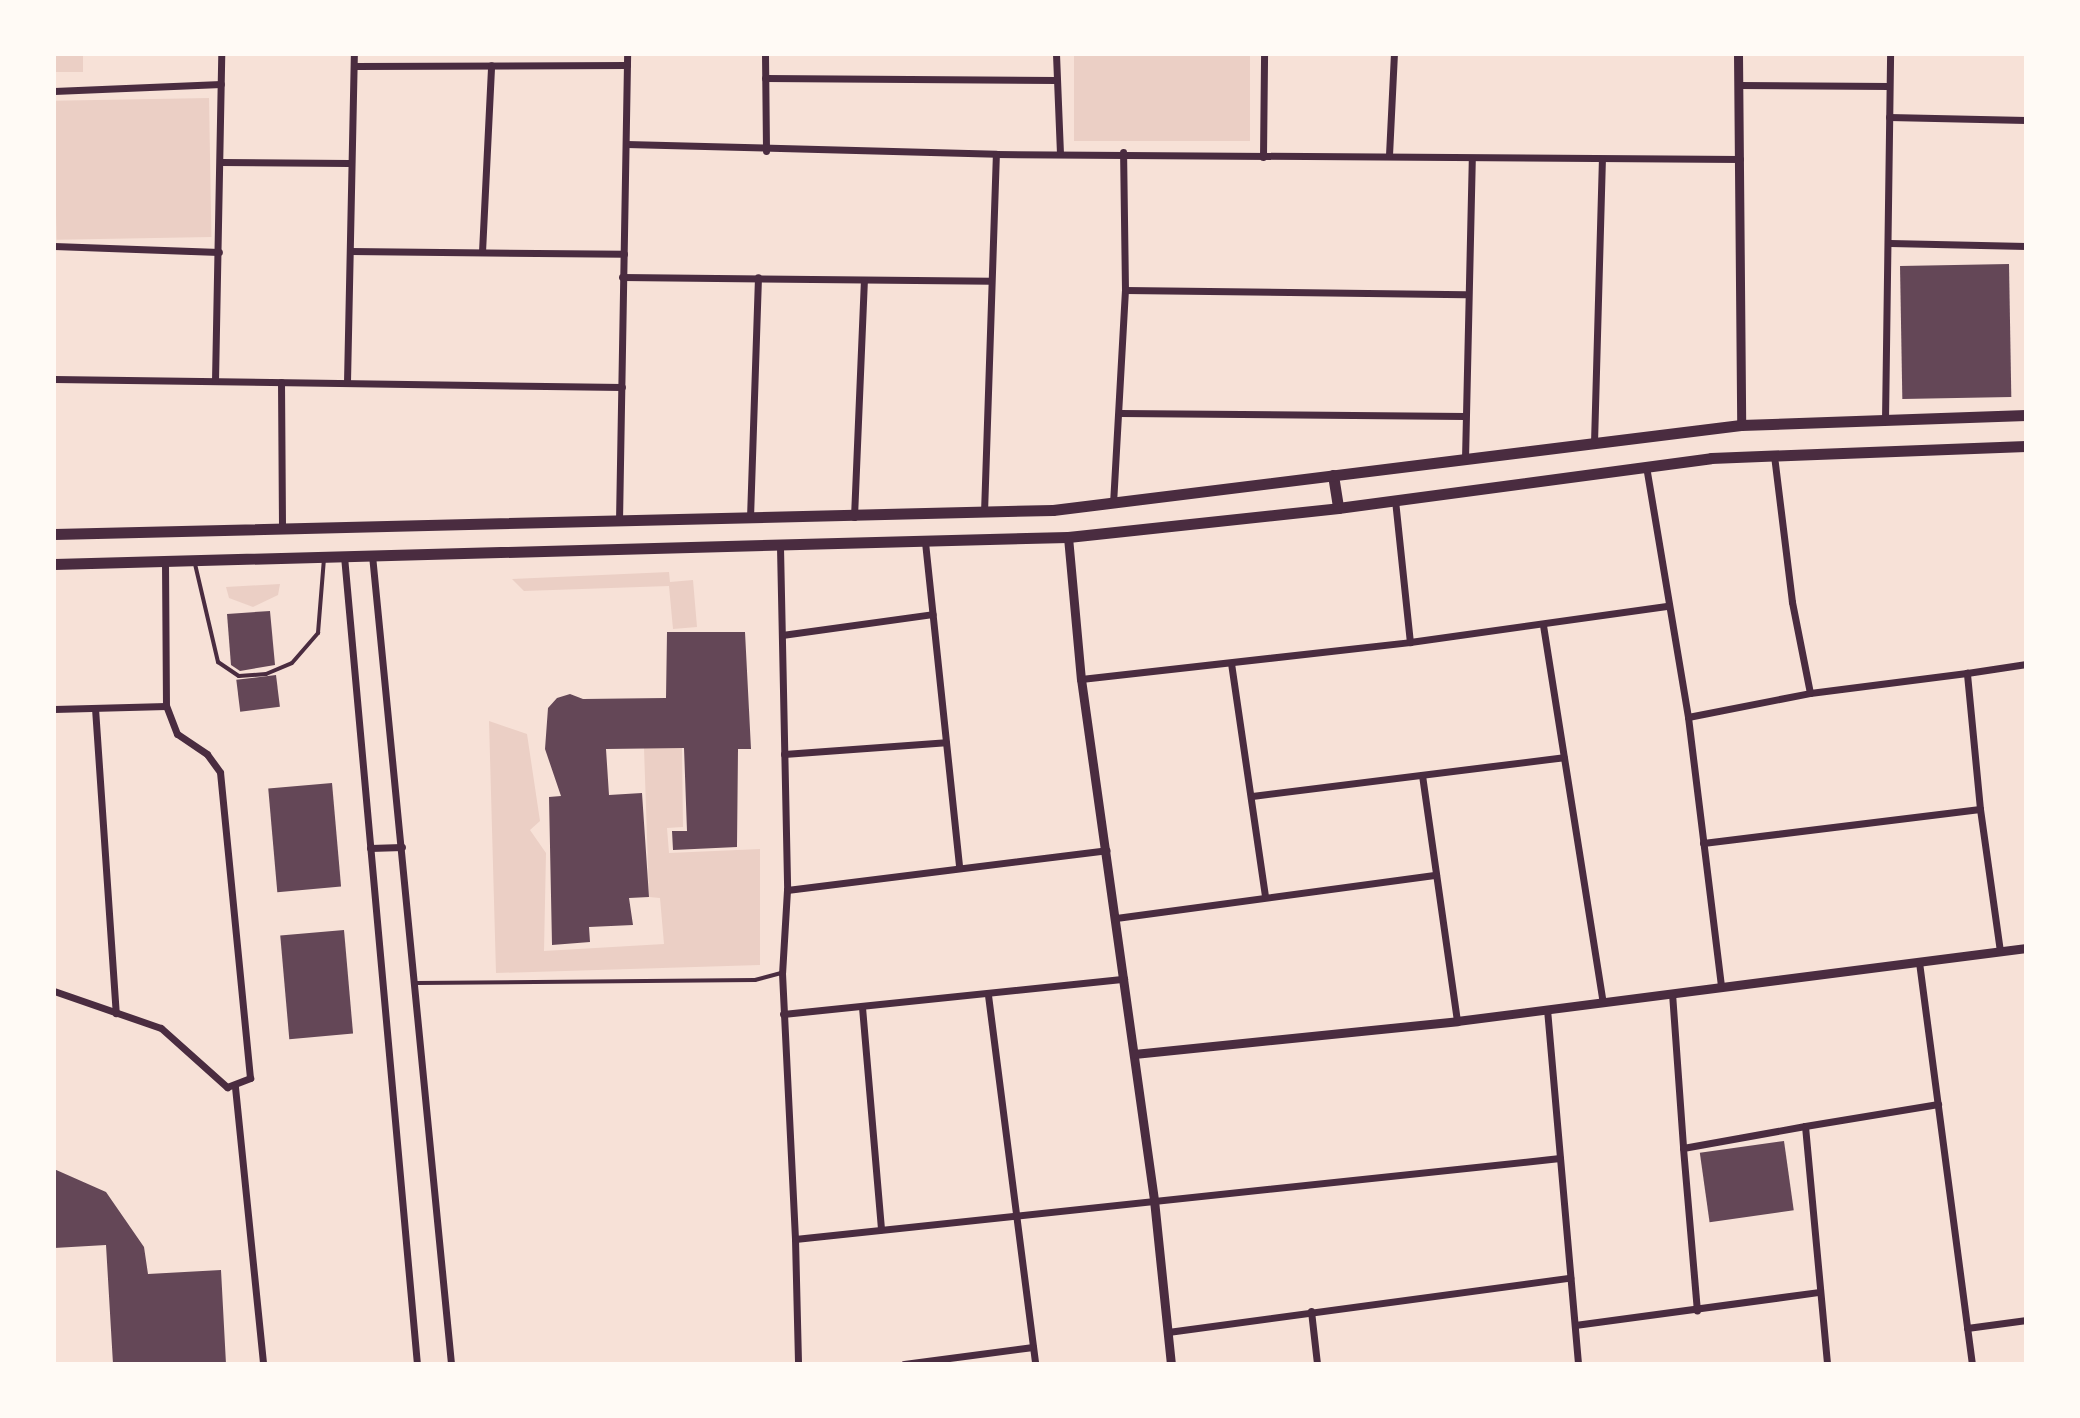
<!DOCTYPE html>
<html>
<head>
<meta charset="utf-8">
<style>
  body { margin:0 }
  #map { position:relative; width:2080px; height:1418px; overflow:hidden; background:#f7e1d7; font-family:"Sofia Sans Condensed",sans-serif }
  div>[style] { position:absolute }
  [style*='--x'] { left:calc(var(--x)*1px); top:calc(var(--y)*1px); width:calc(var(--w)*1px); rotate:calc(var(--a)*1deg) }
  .green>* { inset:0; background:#ebcfc5; transform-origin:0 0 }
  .building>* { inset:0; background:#644757; transform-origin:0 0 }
  .service>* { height:4px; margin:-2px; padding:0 2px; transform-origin:2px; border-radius:2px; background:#4a2c40 }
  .minor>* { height:7px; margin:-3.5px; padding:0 3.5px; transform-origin:3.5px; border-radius:3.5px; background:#4a2c40 }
  .tertiary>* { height:9px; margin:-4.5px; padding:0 4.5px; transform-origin:4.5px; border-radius:4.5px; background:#4a2c40 }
  .primary>* { height:11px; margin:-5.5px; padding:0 5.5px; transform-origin:5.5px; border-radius:5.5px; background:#4a2c40 }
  span { translate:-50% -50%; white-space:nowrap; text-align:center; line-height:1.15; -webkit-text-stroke:8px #fffaf5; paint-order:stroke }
  .frame { position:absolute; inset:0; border:56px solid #fffaf5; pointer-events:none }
</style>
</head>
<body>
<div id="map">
  <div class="green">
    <div style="left:54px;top:54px;width:29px;height:18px"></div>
    <div style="left:1074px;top:54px;width:176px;height:87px"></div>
    <div style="left:209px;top:98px;width:139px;height:155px;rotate:89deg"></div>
    <div style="clip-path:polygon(669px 572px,670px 582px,693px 580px,697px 627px,673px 629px,669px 586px,524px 591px,512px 579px)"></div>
    <div style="clip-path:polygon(280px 584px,278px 595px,253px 607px,229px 598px,226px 587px)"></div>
    <div style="clip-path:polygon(489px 721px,527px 734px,540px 821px,530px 830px,546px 853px,544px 951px,664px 944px,660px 898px,649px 897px,644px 748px,682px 748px,683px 827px,667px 828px,669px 853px,760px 849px,760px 965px,496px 973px)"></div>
  </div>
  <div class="building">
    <div style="left:2009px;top:264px;width:133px;height:109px;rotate:89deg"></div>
    <div style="clip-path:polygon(270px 611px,275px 665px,240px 671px,231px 665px,227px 614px)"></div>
    <div style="clip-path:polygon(667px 632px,745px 632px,751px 749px,738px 749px,737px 847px,673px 850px,672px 831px,687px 831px,684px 748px,606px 749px,609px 795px,642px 793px,649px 897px,629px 898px,633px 925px,589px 927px,590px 942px,552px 945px,549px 797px,561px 796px,545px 749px,548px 708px,557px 698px,570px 694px,583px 699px,666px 698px)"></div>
    <div style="left:276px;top:675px;width:32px;height:40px;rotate:83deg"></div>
    <div style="left:332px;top:783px;width:104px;height:64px;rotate:85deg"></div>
    <div style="left:344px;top:930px;width:104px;height:64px;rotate:85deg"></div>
    <div style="left:1784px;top:1141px;width:70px;height:85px;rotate:82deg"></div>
    <div style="clip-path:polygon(54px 1169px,106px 1192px,144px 1247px,148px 1274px,221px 1270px,226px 1364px,113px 1364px,106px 1245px,54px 1248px)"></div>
  </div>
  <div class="service">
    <div style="--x:195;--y:564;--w:101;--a:76.8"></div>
    <div style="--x:218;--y:662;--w:25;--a:34"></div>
    <div style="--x:239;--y:676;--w:27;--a:-4"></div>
    <div style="--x:266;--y:674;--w:28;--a:-23"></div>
    <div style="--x:292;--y:663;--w:40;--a:-49"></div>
    <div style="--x:318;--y:633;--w:74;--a:-85.4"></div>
    <div style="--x:416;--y:983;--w:339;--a:-0.5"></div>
    <div style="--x:755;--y:980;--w:28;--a:-15"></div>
  </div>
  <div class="minor">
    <div style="--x:765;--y:54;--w:97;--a:89.4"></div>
    <div style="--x:1056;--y:54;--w:99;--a:87.7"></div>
    <div style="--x:355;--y:66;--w:272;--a:-0.2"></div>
    <div style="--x:765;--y:78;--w:291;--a:0.4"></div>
    <div style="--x:1739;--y:85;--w:150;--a:0.4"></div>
    <div style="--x:54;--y:91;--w:167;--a:-2.4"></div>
    <div style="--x:1889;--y:117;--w:137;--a:1.3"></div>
    <div style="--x:626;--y:144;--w:370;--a:1.5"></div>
    <div style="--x:996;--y:154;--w:744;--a:0.39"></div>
    <div style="--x:1389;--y:155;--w:101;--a:-87.2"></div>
    <div style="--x:1263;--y:157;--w:103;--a:-89.4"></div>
    <div style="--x:220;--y:162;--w:129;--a:0.4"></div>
    <div style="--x:1890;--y:243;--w:136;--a:1.3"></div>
    <div style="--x:54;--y:246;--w:165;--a:2.1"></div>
    <div style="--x:350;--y:251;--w:274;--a:0.6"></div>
    <div style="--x:482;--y:252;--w:187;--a:-87.2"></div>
    <div style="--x:622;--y:277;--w:369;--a:0.6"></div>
    <div style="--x:1125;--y:290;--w:340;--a:0.7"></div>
    <div style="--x:54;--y:379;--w:568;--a:0.81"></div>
    <div style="--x:215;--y:381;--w:327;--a:-88.9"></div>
    <div style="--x:281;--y:382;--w:146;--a:89.6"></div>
    <div style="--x:347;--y:382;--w:328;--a:-88.8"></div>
    <div style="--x:1120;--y:413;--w:345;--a:0.5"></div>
    <div style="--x:1885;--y:420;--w:366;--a:-89.2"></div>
    <div style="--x:1594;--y:443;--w:284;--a:-88.4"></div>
    <div style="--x:1465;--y:459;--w:300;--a:-88.7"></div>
    <div style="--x:1646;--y:466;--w:254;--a:80.5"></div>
    <div style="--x:1688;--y:717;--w:272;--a:83"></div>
    <div style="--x:1395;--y:500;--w:143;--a:84"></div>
    <div style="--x:1113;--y:504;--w:214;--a:-86.8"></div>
    <div style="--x:1125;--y:290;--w:138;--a:-90.8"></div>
    <div style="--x:984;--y:513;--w:359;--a:-88.1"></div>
    <div style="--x:854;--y:517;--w:237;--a:-87.6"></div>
    <div style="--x:750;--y:518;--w:241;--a:-88.1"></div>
    <div style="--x:619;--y:521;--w:467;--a:-89"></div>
    <div style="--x:925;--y:542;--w:327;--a:84"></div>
    <div style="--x:780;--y:547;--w:343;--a:88.8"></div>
    <div style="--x:787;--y:890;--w:83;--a:93.4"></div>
    <div style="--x:782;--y:973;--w:266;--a:87.2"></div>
    <div style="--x:795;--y:1239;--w:769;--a:-6.04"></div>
    <div style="--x:372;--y:555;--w:813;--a:84.42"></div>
    <div style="--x:344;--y:556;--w:811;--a:84.84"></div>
    <div style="--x:1543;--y:625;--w:382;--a:81"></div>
    <div style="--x:782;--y:635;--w:152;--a:-7.9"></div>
    <div style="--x:1231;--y:663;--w:235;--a:81.7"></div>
    <div style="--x:1081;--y:679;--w:331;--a:-6.4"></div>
    <div style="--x:1410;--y:642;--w:259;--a:-8"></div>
    <div style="--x:1810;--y:693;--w:158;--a:-7.3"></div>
    <div style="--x:95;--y:708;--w:306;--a:86.1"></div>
    <div style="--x:54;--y:709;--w:112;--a:-1.5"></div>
    <div style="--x:1688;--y:717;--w:124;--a:-11.1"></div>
    <div style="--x:1810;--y:693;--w:93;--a:-101.2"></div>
    <div style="--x:1792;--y:602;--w:148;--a:-97"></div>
    <div style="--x:784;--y:754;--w:162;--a:-4.2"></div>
    <div style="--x:1422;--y:775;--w:248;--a:81.9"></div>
    <div style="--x:1252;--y:796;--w:314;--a:-7.1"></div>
    <div style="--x:1980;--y:809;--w:144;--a:82"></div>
    <div style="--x:1703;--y:843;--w:279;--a:-7"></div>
    <div style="--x:1980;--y:809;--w:137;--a:-95.5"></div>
    <div style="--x:1967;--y:673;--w:60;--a:-8.7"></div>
    <div style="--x:370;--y:848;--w:32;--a:-2"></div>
    <div style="--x:787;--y:890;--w:322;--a:-7.1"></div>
    <div style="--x:1116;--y:918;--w:323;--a:-7.7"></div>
    <div style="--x:1919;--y:962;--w:405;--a:82.5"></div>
    <div style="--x:54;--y:991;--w:113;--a:19.1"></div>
    <div style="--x:161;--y:1028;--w:89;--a:41.8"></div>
    <div style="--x:227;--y:1087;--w:25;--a:-21"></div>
    <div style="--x:250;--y:1078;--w:307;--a:-95.6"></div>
    <div style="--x:220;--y:772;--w:22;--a:-126"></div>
    <div style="--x:207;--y:754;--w:36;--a:-146"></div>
    <div style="--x:177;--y:734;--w:30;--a:-111"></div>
    <div style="--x:166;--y:706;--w:145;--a:-90.4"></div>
    <div style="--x:1672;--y:993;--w:155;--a:85.9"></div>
    <div style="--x:1683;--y:1148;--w:124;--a:-10.2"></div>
    <div style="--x:1805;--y:1126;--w:239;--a:84.7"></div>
    <div style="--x:988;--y:995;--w:372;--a:82.7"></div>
    <div style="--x:862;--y:1007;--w:223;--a:85.1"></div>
    <div style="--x:1547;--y:1009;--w:356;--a:85"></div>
    <div style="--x:783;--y:1014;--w:343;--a:-5.9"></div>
    <div style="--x:235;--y:1087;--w:278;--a:84.2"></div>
    <div style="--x:1805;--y:1126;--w:135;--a:-9.4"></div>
    <div style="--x:1683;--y:1148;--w:163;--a:85.1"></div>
    <div style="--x:795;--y:1239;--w:125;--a:88.6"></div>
    <div style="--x:1311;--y:1311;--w:53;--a:83.5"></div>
    <div style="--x:1575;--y:1325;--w:247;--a:-7.7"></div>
    <div style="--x:1967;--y:1328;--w:60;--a:-7.7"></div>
    <div style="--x:1168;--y:1332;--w:406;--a:-7.7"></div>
    <div style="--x:904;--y:1364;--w:130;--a:-7.5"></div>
  </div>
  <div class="tertiary">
    <div style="--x:1738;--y:54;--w:371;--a:89.5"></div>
    <div style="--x:1068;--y:537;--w:143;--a:84.8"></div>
    <div style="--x:1081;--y:679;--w:526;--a:82.02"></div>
    <div style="--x:1154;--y:1200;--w:165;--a:84.1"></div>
    <div style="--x:1134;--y:1054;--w:325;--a:-5.8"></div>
    <div style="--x:1457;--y:1021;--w:574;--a:-7.31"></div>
  </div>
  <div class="primary">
    <div style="--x:1333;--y:475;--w:33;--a:81"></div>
    <div style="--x:54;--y:534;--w:999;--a:-1.38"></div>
    <div style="--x:1053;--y:510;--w:693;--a:-7.04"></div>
    <div style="--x:1741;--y:425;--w:285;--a:-2"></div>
    <div style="--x:54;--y:564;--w:1014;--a:-1.53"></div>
    <div style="--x:1068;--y:537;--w:272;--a:-6.1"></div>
    <div style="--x:1338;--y:508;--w:376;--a:-7.6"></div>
    <div style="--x:1711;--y:458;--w:315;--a:-2.2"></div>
  </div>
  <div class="frame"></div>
</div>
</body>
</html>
